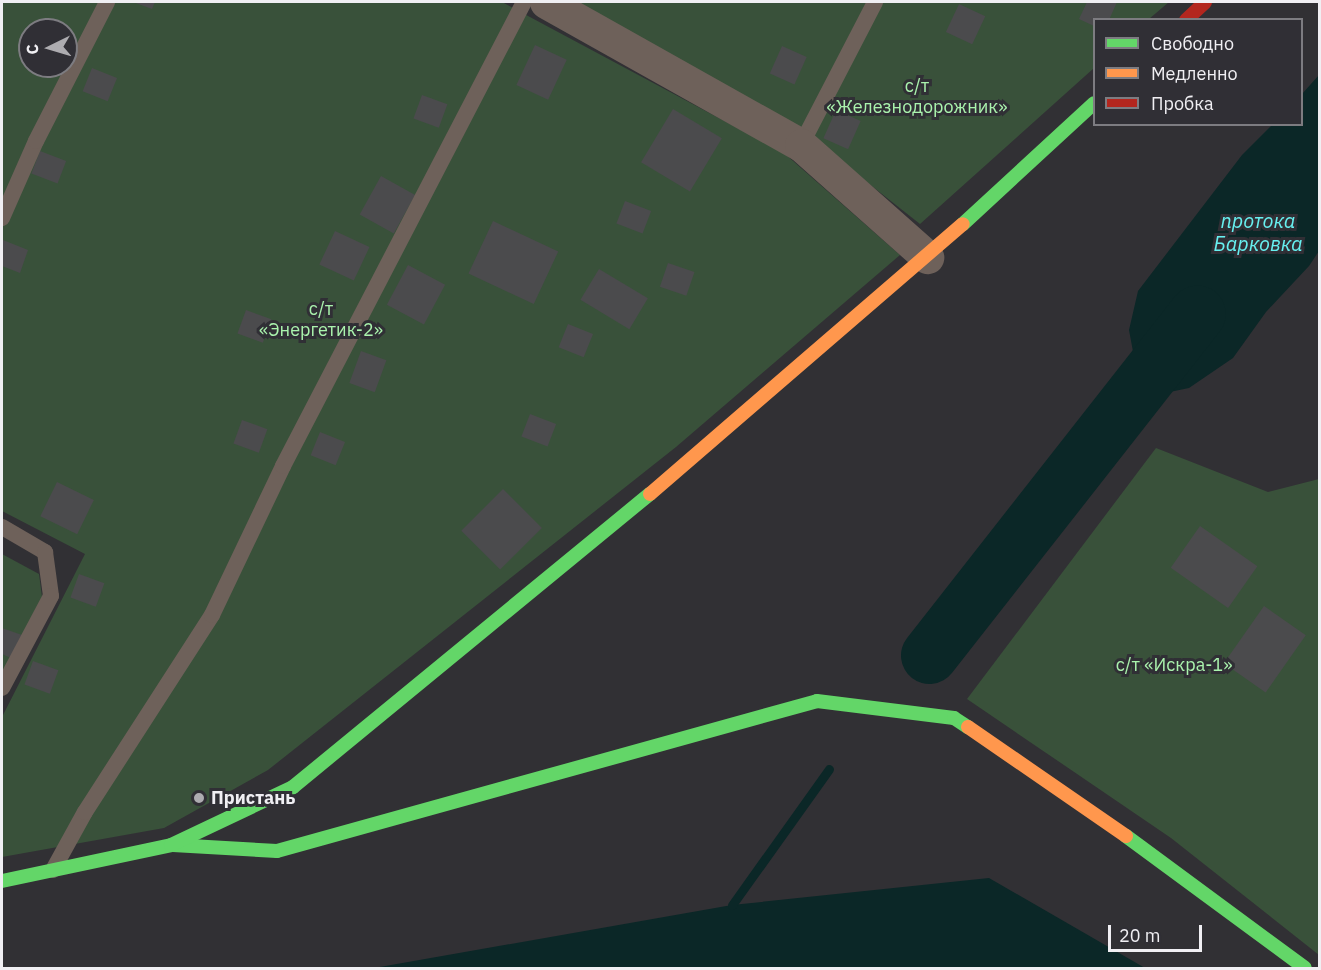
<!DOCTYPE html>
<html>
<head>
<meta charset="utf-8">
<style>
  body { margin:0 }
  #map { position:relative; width:1321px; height:970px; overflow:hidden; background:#313034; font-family:"IBM Plex Sans",sans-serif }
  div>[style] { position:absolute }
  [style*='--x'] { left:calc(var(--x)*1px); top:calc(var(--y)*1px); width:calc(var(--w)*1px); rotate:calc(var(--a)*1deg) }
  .green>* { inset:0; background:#39513a }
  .water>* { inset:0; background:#0b2727 }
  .stream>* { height:9px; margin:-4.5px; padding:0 4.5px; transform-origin:4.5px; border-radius:4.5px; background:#0b2727 }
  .river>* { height:57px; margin:-28.5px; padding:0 28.5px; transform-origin:28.5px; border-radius:28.5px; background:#0b2727 }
  .building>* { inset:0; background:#4b4b4d; transform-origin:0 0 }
  .lane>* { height:16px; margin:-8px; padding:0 8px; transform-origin:8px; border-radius:8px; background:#6e615a }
  .street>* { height:33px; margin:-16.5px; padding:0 16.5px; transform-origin:16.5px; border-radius:16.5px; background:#6e615a }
  .fast>* { height:14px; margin:-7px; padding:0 7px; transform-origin:7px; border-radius:7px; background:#63d668 }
  .slow>* { height:14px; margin:-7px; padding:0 7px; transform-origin:7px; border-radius:7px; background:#ff974d }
  .jam>* { height:14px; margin:-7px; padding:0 7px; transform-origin:7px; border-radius:7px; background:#b3261e }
  .dots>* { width:16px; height:16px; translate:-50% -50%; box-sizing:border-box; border:3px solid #302f35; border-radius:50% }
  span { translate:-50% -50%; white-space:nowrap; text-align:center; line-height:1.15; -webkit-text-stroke:6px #302f35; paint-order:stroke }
  .park-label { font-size:18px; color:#aaf3ad }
  .poi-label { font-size:18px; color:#f0eff3; font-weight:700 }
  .left { translate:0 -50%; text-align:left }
  .water-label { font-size:20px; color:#67f0f0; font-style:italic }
  .frame { position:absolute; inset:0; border:3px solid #f0eff3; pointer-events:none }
  .legend { position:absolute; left:1093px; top:18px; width:210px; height:108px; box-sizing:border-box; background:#302f35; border:2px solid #7d7c81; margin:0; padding:8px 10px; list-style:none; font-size:18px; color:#f0eff3 }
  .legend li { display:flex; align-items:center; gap:12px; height:30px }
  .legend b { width:30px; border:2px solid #7d7c81 }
  .north { position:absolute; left:18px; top:18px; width:60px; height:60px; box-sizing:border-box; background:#302f35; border:2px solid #7d7c81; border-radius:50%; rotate:265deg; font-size:16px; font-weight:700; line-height:24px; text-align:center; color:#f0eff3 }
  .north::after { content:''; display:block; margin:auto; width:21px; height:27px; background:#adacb0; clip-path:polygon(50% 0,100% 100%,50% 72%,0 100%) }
  .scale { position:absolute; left:1108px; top:925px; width:94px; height:27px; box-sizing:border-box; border:3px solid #f0eff3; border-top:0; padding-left:8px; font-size:18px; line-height:21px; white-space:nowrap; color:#f0eff3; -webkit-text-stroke:4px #302f35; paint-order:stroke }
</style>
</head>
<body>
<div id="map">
  <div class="green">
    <div style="clip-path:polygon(evenodd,2px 2px,502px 2px,784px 153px,900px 255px,676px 447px,268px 770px,164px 828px,2px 857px,2px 717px,85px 554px,2px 511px,2px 2px,30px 30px,66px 30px,66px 66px,30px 66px,30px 30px)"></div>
    <div style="clip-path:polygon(575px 2px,1169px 2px,1149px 19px,1094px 20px,1094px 68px,920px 224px,797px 127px)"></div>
    <div style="clip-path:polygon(1156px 448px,1268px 492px,1319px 479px,1319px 955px,1171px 838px,967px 699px)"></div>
    <div style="clip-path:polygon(2px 554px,39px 574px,42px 597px,2px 673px)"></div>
  </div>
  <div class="water">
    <div style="clip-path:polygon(1319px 75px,1319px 251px,1309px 266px,1266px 312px,1233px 358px,1189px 388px,1165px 393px,1134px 357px,1129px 330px,1138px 291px,1242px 155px,1272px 125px,1302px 124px,1302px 94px)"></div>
    <div style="clip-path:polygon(989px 878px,1145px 968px,374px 968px,732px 905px)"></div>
  </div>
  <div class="stream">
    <div style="--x:732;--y:905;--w:167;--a:-54.5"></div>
  </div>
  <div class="river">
    <div style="--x:929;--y:655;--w:434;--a:-51.9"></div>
  </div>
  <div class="building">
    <div style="clip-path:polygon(133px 2px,155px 2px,152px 9px)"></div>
    <div style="clip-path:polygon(1087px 2px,1117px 2px,1109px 20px,1094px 20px,1094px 26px,1079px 19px)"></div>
    <div style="left:959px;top:4px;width:29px;height:31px;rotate:25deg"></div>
    <div style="left:535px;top:45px;width:35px;height:44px;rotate:25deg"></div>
    <div style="left:782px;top:46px;width:27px;height:30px;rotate:24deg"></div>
    <div style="left:92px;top:68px;width:27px;height:25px;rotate:22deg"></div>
    <div style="left:422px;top:95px;width:27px;height:25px;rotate:20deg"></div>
    <div style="left:673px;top:109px;width:57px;height:62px;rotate:31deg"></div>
    <div style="left:836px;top:110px;width:27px;height:31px;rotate:24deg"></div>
    <div style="left:40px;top:151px;width:28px;height:24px;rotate:21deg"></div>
    <div style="left:381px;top:176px;width:39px;height:44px;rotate:29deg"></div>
    <div style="left:625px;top:201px;width:28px;height:24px;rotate:21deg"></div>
    <div style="left:493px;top:221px;width:72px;height:58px;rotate:25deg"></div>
    <div style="left:335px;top:231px;width:38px;height:37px;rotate:25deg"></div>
    <div style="clip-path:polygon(3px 240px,28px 250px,20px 273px,2px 266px)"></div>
    <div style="left:668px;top:263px;width:28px;height:25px;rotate:19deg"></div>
    <div style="left:408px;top:265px;width:42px;height:45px;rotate:28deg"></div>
    <div style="left:599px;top:269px;width:57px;height:36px;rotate:31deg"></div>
    <div style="left:246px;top:310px;width:27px;height:25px;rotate:20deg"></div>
    <div style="left:568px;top:324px;width:27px;height:25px;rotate:22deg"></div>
    <div style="left:361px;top:351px;width:27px;height:34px;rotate:20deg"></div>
    <div style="left:530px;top:414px;width:28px;height:24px;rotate:21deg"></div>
    <div style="left:242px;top:420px;width:27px;height:25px;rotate:20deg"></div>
    <div style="left:320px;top:432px;width:27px;height:25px;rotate:22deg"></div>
    <div style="left:57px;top:482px;width:41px;height:38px;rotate:26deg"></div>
    <div style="left:503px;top:489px;width:55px;height:59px;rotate:45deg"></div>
    <div style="left:1200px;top:526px;width:70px;height:51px;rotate:35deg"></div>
    <div style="left:79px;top:574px;width:27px;height:25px;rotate:20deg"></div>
    <div style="left:1264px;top:606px;width:51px;height:70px;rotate:35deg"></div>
    <div style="clip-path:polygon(2px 628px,22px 635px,13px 659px,2px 654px)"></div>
    <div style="left:33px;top:661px;width:27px;height:25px;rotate:20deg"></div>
  </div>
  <div class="lane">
    <div style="--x:801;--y:145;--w:161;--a:-62.6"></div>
    <div style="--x:2;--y:218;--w:84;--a:-66.2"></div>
    <div style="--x:36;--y:141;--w:156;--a:-62.9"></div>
    <div style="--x:2;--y:527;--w:50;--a:30.2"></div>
    <div style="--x:45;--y:552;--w:44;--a:82.2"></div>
    <div style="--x:51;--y:596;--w:104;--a:118"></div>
    <div style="--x:53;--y:870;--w:66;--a:-61.1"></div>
    <div style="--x:85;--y:812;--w:234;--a:-57.2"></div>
    <div style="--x:212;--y:615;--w:165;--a:-64.5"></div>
    <div style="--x:283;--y:466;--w:523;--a:-62.55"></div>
  </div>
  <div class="street">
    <div style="--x:546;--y:2;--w:292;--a:29.3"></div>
    <div style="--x:801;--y:145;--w:169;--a:41.6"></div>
  </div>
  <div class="fast">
    <div style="--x:963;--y:224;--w:178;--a:-42.7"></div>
    <div style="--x:1126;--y:836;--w:222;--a:36.4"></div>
    <div style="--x:173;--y:845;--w:104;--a:3.3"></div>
    <div style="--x:277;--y:851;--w:560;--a:-15.52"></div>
    <div style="--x:817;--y:701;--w:138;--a:7.1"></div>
    <div style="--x:954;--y:718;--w:17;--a:33"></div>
    <div style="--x:2;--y:881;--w:173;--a:-12"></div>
    <div style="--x:171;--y:845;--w:135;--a:-25.4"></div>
    <div style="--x:293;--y:787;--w:462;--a:-39.4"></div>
  </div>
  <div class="slow">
    <div style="--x:650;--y:494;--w:413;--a:-40.8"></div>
    <div style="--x:968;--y:727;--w:192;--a:34.6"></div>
  </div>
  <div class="jam">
    <div style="--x:1186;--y:20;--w:26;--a:-43"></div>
  </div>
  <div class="dots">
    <div style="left:199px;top:798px;background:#adacb0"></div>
  </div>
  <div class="park-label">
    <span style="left:917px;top:97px">с/т<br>«Железнодорожник»</span>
    <span style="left:321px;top:320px">с/т<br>«Энергетик-2»</span>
    <span style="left:1174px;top:665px">с/т «Искра-1»</span>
  </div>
  <div class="poi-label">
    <span class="left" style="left:211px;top:798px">Пристань</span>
  </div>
  <div class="water-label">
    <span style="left:1258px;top:232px">протока<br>Барковка</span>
  </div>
  <div class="frame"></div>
  <ul class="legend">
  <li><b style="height:8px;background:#63d668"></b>Свободно</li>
  <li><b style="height:8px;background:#ff974d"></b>Медленно</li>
  <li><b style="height:8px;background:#b3261e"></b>Пробка</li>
  </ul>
  <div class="north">С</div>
  <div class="scale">20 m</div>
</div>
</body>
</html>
